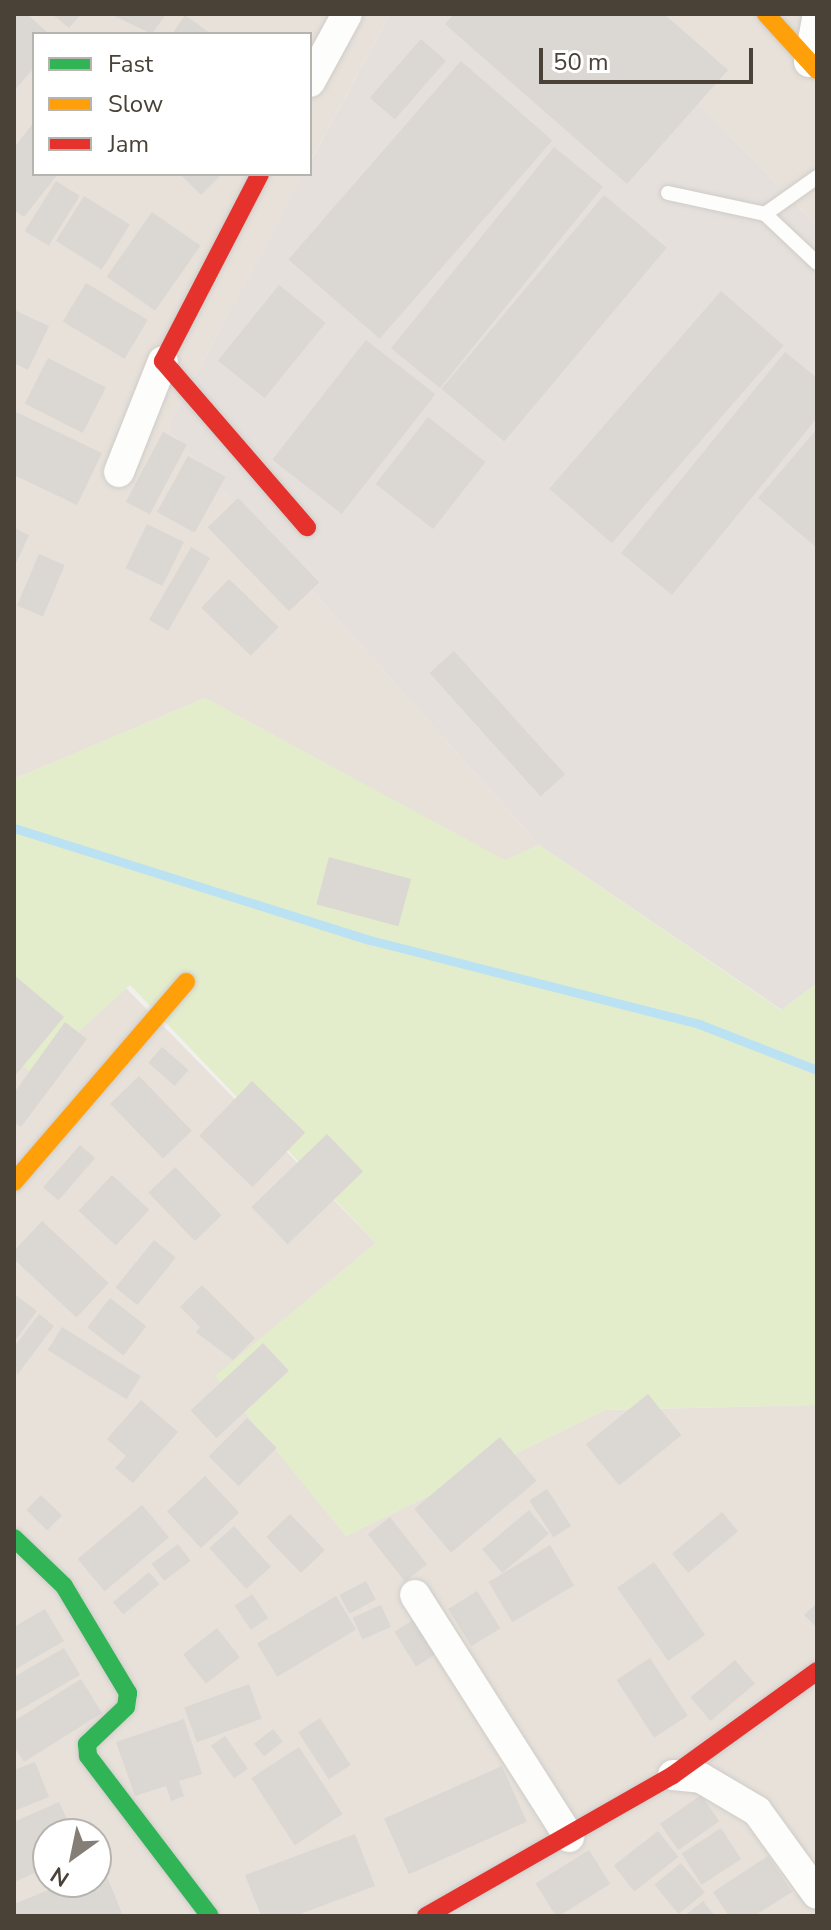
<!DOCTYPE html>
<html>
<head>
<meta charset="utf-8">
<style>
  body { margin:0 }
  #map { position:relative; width:831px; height:1930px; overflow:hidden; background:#f2f0ed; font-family:"Nunito Sans",sans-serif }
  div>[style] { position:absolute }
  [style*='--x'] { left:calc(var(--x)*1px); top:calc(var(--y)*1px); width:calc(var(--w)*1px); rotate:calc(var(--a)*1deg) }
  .residential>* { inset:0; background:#e7e1da }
  .industrial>* { inset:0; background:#e5e0dc }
  .green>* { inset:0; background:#e3edcc }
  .stream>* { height:9px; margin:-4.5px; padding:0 4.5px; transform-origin:4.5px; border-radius:4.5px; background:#bbe2f2 }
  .building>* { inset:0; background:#dbd7d3; transform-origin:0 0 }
  .roads { filter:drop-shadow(0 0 2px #cfccc8) drop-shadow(0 0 2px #cfccc8) }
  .lane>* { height:14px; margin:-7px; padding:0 7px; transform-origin:7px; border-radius:7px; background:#fdfdfc }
  .street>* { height:30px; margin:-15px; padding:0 15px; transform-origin:15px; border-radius:15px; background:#fdfdfc }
  .fast>* { height:18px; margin:-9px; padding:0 9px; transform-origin:9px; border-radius:9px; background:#30b455 }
  .slow>* { height:18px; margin:-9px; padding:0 9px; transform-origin:9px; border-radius:9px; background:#ff9f0a }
  .jam>* { height:18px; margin:-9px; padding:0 9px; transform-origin:9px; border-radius:9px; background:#e5322d }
  span { translate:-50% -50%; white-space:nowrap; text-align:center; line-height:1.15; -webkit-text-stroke:8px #fff; paint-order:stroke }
  .frame { position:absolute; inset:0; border:16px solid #4a4137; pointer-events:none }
  .legend { position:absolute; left:32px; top:32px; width:280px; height:144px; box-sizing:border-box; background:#fff; border:2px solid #b7b3af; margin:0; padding:10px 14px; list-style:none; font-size:24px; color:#4a4137 }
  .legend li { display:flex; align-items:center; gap:16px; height:40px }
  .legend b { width:40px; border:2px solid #b7b3af }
  .north { position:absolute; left:32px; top:1818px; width:80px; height:80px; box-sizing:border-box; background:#fff; border:2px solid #b7b3af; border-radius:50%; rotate:213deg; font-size:22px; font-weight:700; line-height:32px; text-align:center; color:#4a4137 }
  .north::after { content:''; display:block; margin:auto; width:28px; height:36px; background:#857e77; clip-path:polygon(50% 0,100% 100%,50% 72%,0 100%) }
  .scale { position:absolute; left:539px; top:48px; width:214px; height:36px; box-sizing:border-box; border:4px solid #4a4137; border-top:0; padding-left:10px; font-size:24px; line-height:28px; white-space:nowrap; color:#4a4137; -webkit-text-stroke:6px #fff; paint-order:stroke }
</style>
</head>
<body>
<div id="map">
  <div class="residential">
    <div style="clip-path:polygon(14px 14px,390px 14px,310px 162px,310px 34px,34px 34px,34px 174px,304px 174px,167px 428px,539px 845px,505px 861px,205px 698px,14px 779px)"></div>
    <div style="clip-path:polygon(613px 14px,817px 14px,817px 226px)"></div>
    <div style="clip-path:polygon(evenodd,126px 988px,376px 1243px,216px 1376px,346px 1536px,605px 1410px,817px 1405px,817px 1916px,14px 1916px,14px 1059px,126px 988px,48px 1834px,96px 1834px,96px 1882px,48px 1882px,48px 1834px)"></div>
  </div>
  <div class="industrial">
    <div style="clip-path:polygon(390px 14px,613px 14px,817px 226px,817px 983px,782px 1010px,539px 845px,167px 428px)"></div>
  </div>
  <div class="green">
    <div style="clip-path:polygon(205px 698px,505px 860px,539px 845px,781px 1010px,817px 983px,817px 1405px,605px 1410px,346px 1536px,215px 1376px,376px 1243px,130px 985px,33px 1074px,14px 1059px,14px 779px)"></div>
  </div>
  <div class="stream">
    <div style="--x:14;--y:828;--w:373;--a:17.5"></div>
    <div style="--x:370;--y:940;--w:340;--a:14.3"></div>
    <div style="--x:699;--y:1024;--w:127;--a:21.3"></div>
  </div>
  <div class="building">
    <div style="clip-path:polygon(14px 14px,27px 14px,49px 34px,34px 34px,34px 68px,14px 91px)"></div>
    <div style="clip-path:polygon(52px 14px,81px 14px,69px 28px)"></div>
    <div style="clip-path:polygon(110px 14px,166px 14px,152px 34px)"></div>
    <div style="clip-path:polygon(454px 14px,664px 14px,728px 70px,627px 184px,445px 24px)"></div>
    <div style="clip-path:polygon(185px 15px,211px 34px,172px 34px)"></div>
    <div style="left:421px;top:39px;width:33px;height:78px;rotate:41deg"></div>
    <div style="left:461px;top:61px;width:121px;height:263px;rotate:41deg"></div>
    <div style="clip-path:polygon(34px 122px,34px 174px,58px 174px,24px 217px,14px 210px,14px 148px)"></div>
    <div style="left:554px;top:147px;width:63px;height:259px;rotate:39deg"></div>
    <div style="clip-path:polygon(180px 174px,222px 174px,201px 195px)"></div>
    <div style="left:56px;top:181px;width:28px;height:59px;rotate:32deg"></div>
    <div style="left:604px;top:195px;width:82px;height:253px;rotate:40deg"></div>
    <div style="left:84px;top:196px;width:54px;height:53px;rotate:32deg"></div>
    <div style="left:152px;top:212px;width:59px;height:79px;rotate:35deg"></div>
    <div style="left:86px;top:283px;width:72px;height:45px;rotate:31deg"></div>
    <div style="left:279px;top:285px;width:60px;height:97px;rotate:39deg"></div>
    <div style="left:721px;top:291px;width:83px;height:262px;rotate:41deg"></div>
    <div style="clip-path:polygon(14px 310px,49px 326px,28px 370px,14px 363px)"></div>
    <div style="left:366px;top:340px;width:88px;height:152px;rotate:38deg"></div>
    <div style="clip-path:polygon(785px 352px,817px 378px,817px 418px,672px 595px,621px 553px)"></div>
    <div style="left:48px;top:358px;width:65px;height:51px;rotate:27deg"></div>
    <div style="clip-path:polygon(14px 411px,102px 453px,77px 505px,14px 475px)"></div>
    <div style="left:428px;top:417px;width:73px;height:85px;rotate:38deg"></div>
    <div style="clip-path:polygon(817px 429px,817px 548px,758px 498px)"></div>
    <div style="left:163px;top:432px;width:27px;height:79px;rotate:28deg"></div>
    <div style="left:188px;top:456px;width:43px;height:64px;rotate:29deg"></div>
    <div style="left:238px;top:498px;width:117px;height:42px;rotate:46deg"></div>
    <div style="left:147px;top:524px;width:41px;height:49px;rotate:26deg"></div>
    <div style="clip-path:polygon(14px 528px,29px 535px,14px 568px)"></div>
    <div style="left:191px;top:547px;width:22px;height:84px;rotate:30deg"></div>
    <div style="left:39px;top:554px;width:28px;height:56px;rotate:23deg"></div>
    <div style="left:229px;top:579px;width:69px;height:40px;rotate:44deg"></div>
    <div style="left:454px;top:651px;width:166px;height:33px;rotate:48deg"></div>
    <div style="left:329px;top:857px;width:85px;height:49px;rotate:15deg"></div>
    <div style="clip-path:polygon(14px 975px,64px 1017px,14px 1077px)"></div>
    <div style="clip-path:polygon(65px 1022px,87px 1039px,21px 1127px,14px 1122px,14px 1093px)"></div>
    <div style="left:162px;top:1047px;width:35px;height:21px;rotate:41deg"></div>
    <div style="left:139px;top:1076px;width:76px;height:40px;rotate:46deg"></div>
    <div style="left:252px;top:1081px;width:74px;height:76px;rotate:44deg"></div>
    <div style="left:327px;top:1134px;width:52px;height:105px;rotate:46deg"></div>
    <div style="left:80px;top:1145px;width:20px;height:56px;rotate:41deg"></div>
    <div style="left:175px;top:1167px;width:67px;height:37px;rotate:46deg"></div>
    <div style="left:112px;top:1175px;width:51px;height:49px;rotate:43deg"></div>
    <div style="left:42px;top:1221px;width:91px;height:47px;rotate:43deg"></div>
    <div style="left:154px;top:1240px;width:28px;height:61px;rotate:39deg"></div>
    <div style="clip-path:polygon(202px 1285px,255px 1338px,233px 1360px,196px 1332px,200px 1327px,180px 1307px)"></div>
    <div style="clip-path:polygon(14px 1294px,37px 1311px,14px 1342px)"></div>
    <div style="left:110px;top:1298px;width:46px;height:37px;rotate:38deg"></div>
    <div style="clip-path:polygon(39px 1314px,54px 1326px,17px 1375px,14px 1347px)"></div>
    <div style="left:62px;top:1327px;width:93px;height:27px;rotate:32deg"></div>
    <div style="left:263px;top:1343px;width:38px;height:99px;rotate:47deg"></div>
    <div style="left:648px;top:1394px;width:53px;height:80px;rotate:51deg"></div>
    <div style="clip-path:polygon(141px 1400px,178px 1432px,133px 1483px,115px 1468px,126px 1456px,107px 1439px)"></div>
    <div style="left:247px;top:1418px;width:42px;height:54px;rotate:45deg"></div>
    <div style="left:500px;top:1437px;width:57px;height:112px;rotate:50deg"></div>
    <div style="left:205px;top:1476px;width:50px;height:52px;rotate:47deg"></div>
    <div style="left:547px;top:1489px;width:44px;height:21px;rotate:57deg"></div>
    <div style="left:41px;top:1495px;width:29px;height:21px;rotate:44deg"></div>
    <div style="left:142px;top:1505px;width:42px;height:84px;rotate:50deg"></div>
    <div style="left:529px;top:1510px;width:31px;height:61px;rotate:50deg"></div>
    <div style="left:722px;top:1512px;width:25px;height:65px;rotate:50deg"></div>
    <div style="left:290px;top:1514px;width:50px;height:33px;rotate:46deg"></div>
    <div style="left:390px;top:1517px;width:60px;height:28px;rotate:52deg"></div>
    <div style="left:234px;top:1526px;width:55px;height:33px;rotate:48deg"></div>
    <div style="left:178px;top:1544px;width:21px;height:33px;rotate:53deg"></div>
    <div style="left:550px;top:1545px;width:47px;height:72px;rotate:59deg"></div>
    <div style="left:654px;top:1562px;width:89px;height:45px;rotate:55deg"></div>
    <div style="left:149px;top:1572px;width:16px;height:47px;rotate:50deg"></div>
    <div style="left:366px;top:1581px;width:21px;height:30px;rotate:62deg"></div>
    <div style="left:477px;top:1591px;width:44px;height:34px;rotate:58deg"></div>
    <div style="left:252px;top:1594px;width:29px;height:21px;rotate:56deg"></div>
    <div style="left:336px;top:1596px;width:39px;height:92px;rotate:59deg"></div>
    <div style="clip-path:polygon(817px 1603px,817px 1628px,804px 1615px)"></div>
    <div style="left:381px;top:1605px;width:24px;height:31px;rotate:66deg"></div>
    <div style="clip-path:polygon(45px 1609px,64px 1641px,14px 1670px,14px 1627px)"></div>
    <div style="left:413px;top:1620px;width:41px;height:22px;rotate:58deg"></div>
    <div style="left:217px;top:1628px;width:37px;height:43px;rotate:52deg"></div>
    <div style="clip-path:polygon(64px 1648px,80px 1675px,14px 1713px,14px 1677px)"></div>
    <div style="left:650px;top:1658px;width:69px;height:40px;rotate:57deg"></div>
    <div style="left:735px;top:1660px;width:31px;height:58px;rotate:50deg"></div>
    <div style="clip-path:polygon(81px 1679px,102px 1713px,24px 1762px,14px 1747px,14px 1721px)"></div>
    <div style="left:249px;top:1684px;width:37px;height:69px;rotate:70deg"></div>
    <div style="left:320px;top:1718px;width:56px;height:26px;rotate:57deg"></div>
    <div style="clip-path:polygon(184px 1719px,202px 1774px,179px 1781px,184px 1796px,171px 1801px,166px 1786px,135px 1796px,116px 1742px)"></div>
    <div style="left:273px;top:1729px;width:16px;height:24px;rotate:52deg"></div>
    <div style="left:225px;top:1736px;width:40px;height:17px;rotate:55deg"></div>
    <div style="left:299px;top:1747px;width:80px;height:57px;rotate:57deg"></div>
    <div style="clip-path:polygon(35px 1762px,49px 1797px,14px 1811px,14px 1770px)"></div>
    <div style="left:502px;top:1766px;width:61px;height:129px;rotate:66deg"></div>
    <div style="left:701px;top:1795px;width:32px;height:50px;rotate:55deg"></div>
    <div style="clip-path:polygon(59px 1802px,74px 1834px,48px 1834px,48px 1867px,14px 1882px,14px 1822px)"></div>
    <div style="left:721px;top:1828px;width:37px;height:47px;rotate:57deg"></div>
    <div style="left:658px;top:1831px;width:33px;height:56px;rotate:52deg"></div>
    <div style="clip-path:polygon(355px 1834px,375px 1886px,295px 1916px,261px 1916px,245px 1875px)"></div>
    <div style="left:589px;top:1850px;width:40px;height:63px;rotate:58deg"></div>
    <div style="clip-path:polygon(768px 1856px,792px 1892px,754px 1916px,729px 1916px,713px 1892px)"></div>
    <div style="left:681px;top:1863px;width:38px;height:34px;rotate:51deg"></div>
    <div style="clip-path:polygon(103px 1867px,123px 1916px,14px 1916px,14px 1904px,68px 1882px,96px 1882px)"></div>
    <div style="clip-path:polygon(703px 1901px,715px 1916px,684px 1916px)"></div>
  </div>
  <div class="roads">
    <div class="lane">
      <div style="--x:668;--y:193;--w:99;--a:12.2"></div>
      <div style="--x:765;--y:214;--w:64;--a:-35.4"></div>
      <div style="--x:765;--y:214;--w:71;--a:43.3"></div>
    </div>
    <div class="street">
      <div style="--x:809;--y:62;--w:44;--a:-79.5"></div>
      <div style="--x:310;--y:82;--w:77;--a:-61.4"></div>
      <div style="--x:119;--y:472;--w:119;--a:-68.4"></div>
      <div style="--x:415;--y:1595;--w:287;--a:57.5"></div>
      <div style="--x:673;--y:1775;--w:28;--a:6"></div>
      <div style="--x:701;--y:1778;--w:65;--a:30.5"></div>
      <div style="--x:757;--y:1811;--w:102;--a:54.1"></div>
    </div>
    <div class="fast">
      <div style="--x:14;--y:1538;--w:69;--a:43.8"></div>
      <div style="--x:64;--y:1586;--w:125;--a:59.1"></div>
      <div style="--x:128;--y:1693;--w:14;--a:98"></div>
      <div style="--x:126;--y:1707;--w:54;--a:136.5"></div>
      <div style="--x:87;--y:1744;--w:12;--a:85"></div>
      <div style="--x:88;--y:1756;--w:201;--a:52.7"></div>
    </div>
    <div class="slow">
      <div style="--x:766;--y:14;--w:76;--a:47.7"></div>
      <div style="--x:14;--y:1182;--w:264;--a:-49.3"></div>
    </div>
    <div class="jam">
      <div style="--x:260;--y:174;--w:211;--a:117.4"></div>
      <div style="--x:163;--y:361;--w:220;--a:49.1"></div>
      <div style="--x:426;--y:1916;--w:284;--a:-29.7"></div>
      <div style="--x:673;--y:1775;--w:178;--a:-35.8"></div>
    </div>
  </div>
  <div class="frame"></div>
  <ul class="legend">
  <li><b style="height:10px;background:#30b455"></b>Fast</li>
  <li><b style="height:10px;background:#ff9f0a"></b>Slow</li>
  <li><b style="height:10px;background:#e5322d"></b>Jam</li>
  </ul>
  <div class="north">N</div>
  <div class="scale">50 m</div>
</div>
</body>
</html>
